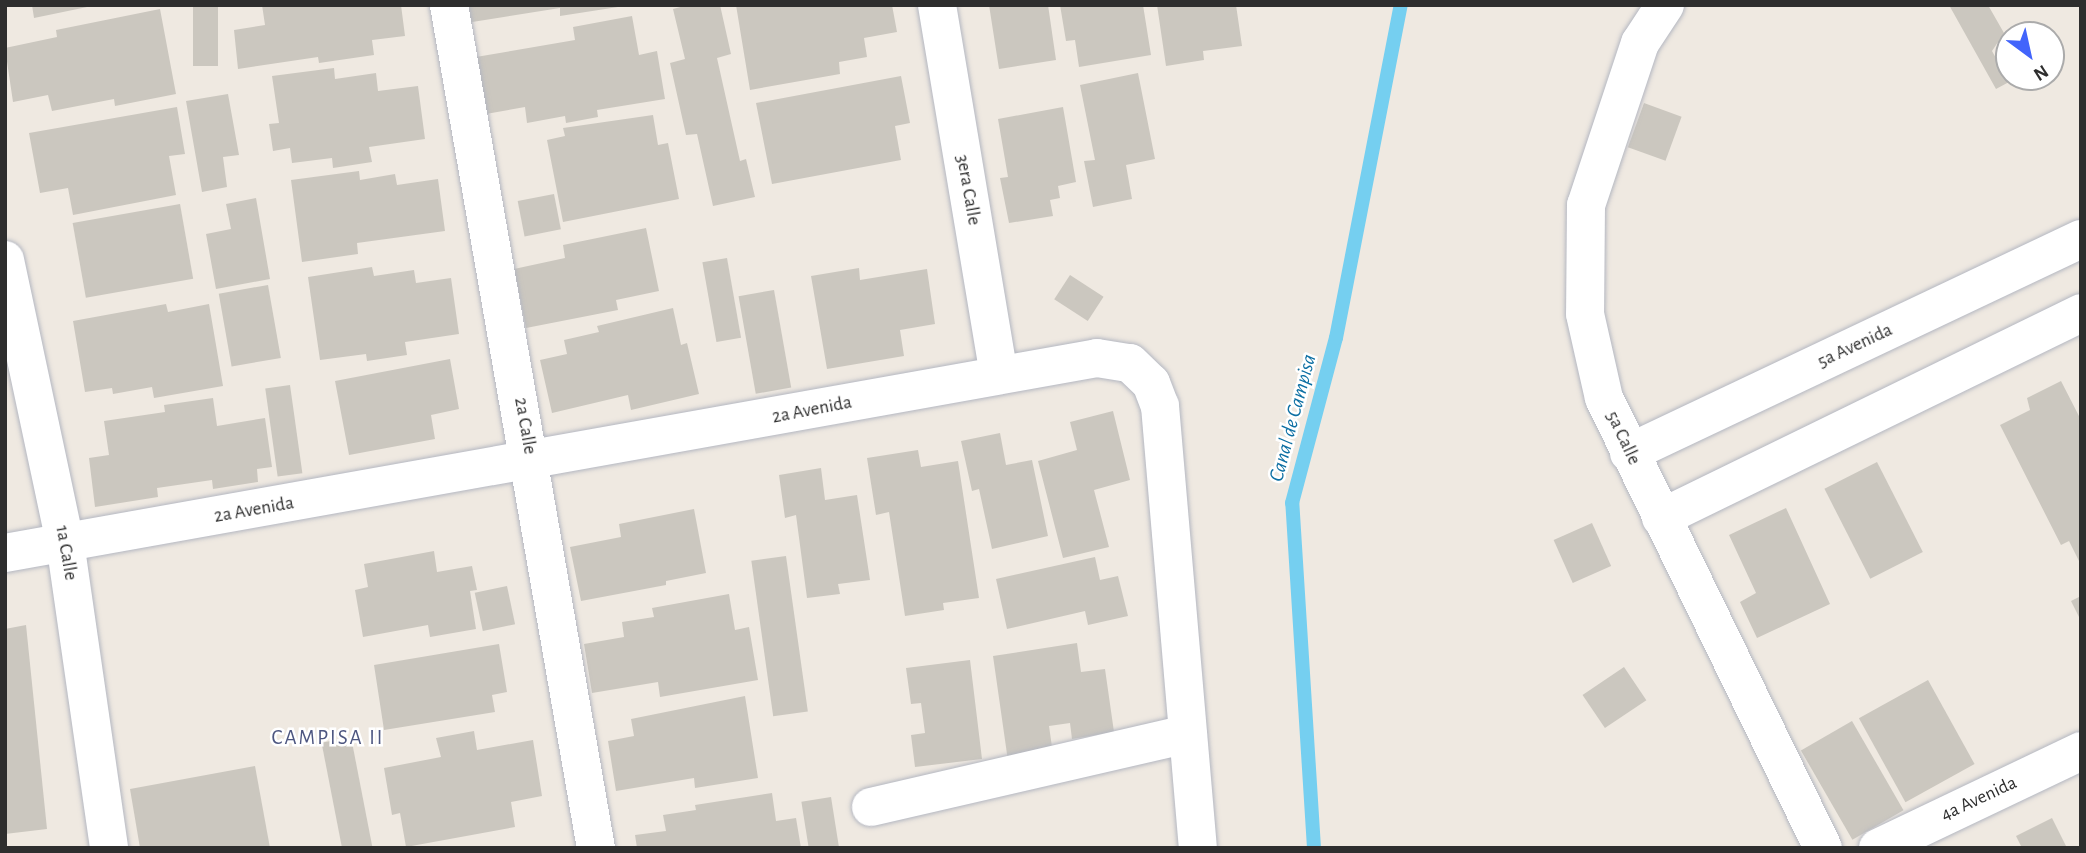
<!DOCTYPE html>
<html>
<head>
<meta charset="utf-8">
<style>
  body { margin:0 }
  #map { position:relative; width:2086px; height:853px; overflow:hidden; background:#efe9e1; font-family:"Alegreya Sans",sans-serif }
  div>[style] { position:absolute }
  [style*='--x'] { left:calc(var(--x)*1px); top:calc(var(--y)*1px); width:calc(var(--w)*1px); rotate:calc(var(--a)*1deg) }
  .stream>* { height:14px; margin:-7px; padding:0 7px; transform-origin:7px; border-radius:7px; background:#75cff0 }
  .building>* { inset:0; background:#cbc7bf; transform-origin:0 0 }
  .roads { filter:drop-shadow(0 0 2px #b4b7c1) drop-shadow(0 0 2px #b4b7c1) }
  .minor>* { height:38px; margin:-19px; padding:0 19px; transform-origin:19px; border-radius:19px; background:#fff }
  span { translate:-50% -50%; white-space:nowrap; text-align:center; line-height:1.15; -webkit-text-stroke:5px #fff; paint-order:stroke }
  .street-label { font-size:19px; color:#2e2e2e }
  .water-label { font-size:21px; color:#0d6fa3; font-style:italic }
  .neighbourhood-label { font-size:21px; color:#4d5680; letter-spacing:2px }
  .frame { position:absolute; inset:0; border:7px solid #2e2e2e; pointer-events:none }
  .north { position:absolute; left:1995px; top:21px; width:70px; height:70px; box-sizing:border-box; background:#fff; border:2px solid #ababab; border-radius:50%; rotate:147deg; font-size:19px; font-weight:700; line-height:28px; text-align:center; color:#2e2e2e }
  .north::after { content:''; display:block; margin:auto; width:24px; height:32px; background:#4264fb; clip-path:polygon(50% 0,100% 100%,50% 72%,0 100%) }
</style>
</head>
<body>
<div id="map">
  <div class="stream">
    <div style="--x:1314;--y:848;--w:346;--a:-93.6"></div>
    <div style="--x:1292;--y:503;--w:171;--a:-75.1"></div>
    <div style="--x:1336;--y:338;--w:339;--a:-79"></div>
  </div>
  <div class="building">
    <div style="clip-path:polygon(32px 5px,92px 5px,92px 6px,34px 18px)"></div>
    <div style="left:193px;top:5px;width:25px;height:61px"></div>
    <div style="clip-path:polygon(262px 5px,401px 5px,405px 36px,372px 40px,374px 55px,319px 63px,318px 57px,238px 69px,234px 30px,265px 25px)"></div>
    <div style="clip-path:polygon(463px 5px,618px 5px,618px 7px,560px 16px,560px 8px,466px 23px)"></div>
    <div style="clip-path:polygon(688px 5px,720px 5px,731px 54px,717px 58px,740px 161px,746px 159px,755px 197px,713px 206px,697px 134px,686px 135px,670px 63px,685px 59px,673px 9px)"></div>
    <div style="clip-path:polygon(736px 5px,892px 5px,897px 32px,864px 38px,867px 57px,839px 62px,840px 74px,750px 90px)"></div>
    <div style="clip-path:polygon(989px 5px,1048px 5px,1056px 60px,999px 69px)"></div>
    <div style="clip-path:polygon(1060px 5px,1143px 5px,1151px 55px,1079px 67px,1075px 40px,1066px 41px)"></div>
    <div style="clip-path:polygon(1157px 5px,1236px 5px,1242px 46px,1203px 51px,1204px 60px,1166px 66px)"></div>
    <div style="clip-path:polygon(1949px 5px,1988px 5px,2004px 33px,1992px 51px,2009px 82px,1996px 89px)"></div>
    <div style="clip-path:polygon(160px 9px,176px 94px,115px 106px,114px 99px,52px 111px,48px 95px,13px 102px,5px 48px,57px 37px,56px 30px)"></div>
    <div style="clip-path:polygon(632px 16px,639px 55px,657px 51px,665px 99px,597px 110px,598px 117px,566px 123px,565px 116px,527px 123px,525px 107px,486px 114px,476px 57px,575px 40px,573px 27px)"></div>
    <div style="clip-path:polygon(334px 68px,335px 79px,376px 73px,378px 91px,418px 86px,425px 139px,369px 147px,372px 162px,333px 168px,332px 158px,292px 163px,290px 148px,273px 151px,269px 124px,279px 123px,272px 76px)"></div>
    <div style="clip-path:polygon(1138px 73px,1155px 159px,1126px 165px,1132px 199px,1093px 207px,1084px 161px,1095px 160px,1080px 85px)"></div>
    <div style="clip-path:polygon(901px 76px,910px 123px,895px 126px,901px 160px,772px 184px,756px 103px)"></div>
    <div style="clip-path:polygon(228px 94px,239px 155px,223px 157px,227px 187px,202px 192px,186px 101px)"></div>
    <div style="left:1644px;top:103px;width:40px;height:47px;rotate:20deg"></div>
    <div style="clip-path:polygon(177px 107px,185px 154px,169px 156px,176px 195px,73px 215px,68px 188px,40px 193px,29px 133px)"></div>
    <div style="clip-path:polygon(1063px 107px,1076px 182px,1058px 186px,1060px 198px,1050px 200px,1053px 216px,1009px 223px,1000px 178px,1008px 177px,998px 119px)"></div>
    <div style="clip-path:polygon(653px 115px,658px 145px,668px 143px,679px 199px,563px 222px,547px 140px,565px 136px,563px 128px)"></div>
    <div style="clip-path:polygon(359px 171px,360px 180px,395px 174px,397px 185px,438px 179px,445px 231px,357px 243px,358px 254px,302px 262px,291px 180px)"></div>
    <div style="left:554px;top:194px;width:36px;height:37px;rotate:79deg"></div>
    <div style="clip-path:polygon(256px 198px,270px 279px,216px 289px,206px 234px,231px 229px,226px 204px)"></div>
    <div style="left:180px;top:204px;width:76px;height:109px;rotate:80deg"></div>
    <div style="clip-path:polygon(646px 228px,659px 291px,616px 300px,618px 310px,526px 328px,514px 269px,565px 258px,563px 245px)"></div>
    <div style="left:727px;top:258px;width:81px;height:25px;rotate:80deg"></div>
    <div style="clip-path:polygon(372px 267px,374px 276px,414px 270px,416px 283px,451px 278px,459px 334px,405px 342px,407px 355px,367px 361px,366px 354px,320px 360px,308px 277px)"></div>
    <div style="clip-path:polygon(859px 268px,860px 280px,927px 269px,935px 324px,900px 330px,904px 356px,827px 369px,811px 276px)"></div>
    <div style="left:1070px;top:275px;width:40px;height:29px;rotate:33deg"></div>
    <div style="left:268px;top:285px;width:74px;height:50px;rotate:80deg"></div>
    <div style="left:774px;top:290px;width:99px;height:36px;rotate:80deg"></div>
    <div style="clip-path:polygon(166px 304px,168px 312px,209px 304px,223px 386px,154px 398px,152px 387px,113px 394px,112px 388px,85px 392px,73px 321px)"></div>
    <div style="clip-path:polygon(673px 308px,681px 345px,687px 343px,699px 394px,631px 410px,628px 395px,552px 413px,540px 360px,567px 354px,564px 340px,599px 332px,597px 326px)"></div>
    <div style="clip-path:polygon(450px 359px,459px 409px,431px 415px,435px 439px,349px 455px,335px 381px)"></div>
    <div style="clip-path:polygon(2061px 381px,2081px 420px,2081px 565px,2069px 541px,2061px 545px,2000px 425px,2030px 410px,2027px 398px)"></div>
    <div style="left:290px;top:385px;width:89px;height:25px;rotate:82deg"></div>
    <div style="clip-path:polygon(213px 398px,217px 426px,265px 418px,272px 467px,257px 469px,258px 482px,213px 489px,212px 480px,157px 488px,158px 497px,95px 507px,89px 458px,109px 455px,104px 421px,165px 412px,164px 405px)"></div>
    <div style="clip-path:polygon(1113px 411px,1130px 480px,1094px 490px,1109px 547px,1063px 558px,1038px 461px,1077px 450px,1070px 422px)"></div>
    <div style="clip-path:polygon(1000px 433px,1006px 465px,1032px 460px,1048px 536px,992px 549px,979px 489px,972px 491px,961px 441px)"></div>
    <div style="clip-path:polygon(918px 450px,921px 467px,958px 461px,979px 598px,943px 603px,944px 610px,905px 616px,889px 512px,876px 515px,867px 458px)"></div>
    <div style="left:1877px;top:462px;width:101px;height:59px;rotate:63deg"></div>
    <div style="clip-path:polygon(821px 468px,825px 500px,857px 495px,870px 580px,838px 584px,840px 594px,807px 598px,796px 515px,785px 518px,779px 475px)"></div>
    <div style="clip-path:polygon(1786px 508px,1830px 604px,1757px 638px,1740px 602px,1756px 593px,1729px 535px)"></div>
    <div style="clip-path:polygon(694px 509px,706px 573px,666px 581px,666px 585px,581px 601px,570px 547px,621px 537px,619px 524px)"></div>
    <div style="left:1592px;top:523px;width:47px;height:42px;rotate:66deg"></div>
    <div style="clip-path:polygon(434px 551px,437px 572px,472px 566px,477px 590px,470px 591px,476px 629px,430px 637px,428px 625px,363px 637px,355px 590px,368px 587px,364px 564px)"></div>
    <div style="left:786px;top:556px;width:157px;height:35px;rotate:82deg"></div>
    <div style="clip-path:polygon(1095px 557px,1100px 580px,1118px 576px,1128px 616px,1088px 625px,1085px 611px,1007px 629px,996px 579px)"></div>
    <div style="left:507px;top:586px;width:39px;height:33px;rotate:78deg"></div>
    <div style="clip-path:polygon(729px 594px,735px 630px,749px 627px,758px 680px,660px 697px,658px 682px,592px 693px,584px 644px,624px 637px,622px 622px,654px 617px,652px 608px)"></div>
    <div style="clip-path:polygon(2081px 596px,2081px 621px,2071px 601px)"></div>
    <div style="clip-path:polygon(26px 625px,47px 829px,5px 834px,5px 629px)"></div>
    <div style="clip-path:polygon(1077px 643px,1081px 672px,1105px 669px,1114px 732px,1072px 739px,1070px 723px,1049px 726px,1055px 768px,1010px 775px,993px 656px)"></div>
    <div style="clip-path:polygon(499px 644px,507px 692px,492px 695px,495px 712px,384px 730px,374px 665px)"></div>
    <div style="clip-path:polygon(970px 660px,982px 759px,915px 767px,911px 735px,925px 733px,921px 703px,911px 704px,906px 668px)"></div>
    <div style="left:1624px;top:667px;width:40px;height:50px;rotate:56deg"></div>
    <div style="left:1928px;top:680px;width:96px;height:79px;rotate:61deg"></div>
    <div style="clip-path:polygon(745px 696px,758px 778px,695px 788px,694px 778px,616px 791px,608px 741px,634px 736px,631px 719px)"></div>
    <div style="left:1852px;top:721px;width:103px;height:59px;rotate:60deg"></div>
    <div style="clip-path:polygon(474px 731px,477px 750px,533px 740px,542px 796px,511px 802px,515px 827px,406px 847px,400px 813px,392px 815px,384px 768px,441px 757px,436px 738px)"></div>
    <div style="left:351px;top:737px;width:113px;height:30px;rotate:79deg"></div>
    <div style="clip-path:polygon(255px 766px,270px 848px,140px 848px,130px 789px)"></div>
    <div style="clip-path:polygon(772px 793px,776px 821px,796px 818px,801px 848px,637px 848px,635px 835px,666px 831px,663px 815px,696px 810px,695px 805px)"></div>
    <div style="left:831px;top:797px;width:52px;height:30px;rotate:81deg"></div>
    <div style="clip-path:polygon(2052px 818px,2067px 848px,2022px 848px,2016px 836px)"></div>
  </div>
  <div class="roads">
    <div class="minor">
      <div style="--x:449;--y:5;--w:856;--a:80.11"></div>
      <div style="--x:937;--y:5;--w:375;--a:80.5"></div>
      <div style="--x:1665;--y:5;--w:45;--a:123.3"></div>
      <div style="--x:1640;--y:43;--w:171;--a:108.4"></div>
      <div style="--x:1586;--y:205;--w:109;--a:90.5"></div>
      <div style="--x:1585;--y:314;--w:86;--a:77.3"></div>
      <div style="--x:1604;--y:398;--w:500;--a:64.05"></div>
      <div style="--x:5;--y:260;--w:288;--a:78"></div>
      <div style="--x:65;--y:542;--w:309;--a:81.8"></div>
      <div style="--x:1629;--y:453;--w:500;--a:-25.34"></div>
      <div style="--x:1661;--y:518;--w:467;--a:-26"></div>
      <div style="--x:5;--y:553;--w:1109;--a:-10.12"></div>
      <div style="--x:1097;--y:358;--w:33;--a:9"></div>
      <div style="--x:1130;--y:363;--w:29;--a:44"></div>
      <div style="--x:1151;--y:383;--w:25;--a:69"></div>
      <div style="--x:1160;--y:406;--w:444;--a:85.1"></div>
      <div style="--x:871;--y:807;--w:325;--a:-13"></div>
      <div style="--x:1878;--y:848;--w:225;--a:-25.5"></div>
    </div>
  </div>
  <div class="street-label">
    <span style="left:968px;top:190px;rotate:80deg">3era Calle</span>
    <span style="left:1855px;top:346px;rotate:-25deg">5a Avenida</span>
    <span style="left:812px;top:410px;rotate:-11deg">2a Avenida</span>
    <span style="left:525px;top:426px;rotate:80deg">2a Calle</span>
    <span style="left:1623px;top:438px;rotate:65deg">5a Calle</span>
    <span style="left:254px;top:510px;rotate:-10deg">2a Avenida</span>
    <span style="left:66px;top:553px;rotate:80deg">1a Calle</span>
    <span style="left:1979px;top:799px;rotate:-25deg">4a Avenida</span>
  </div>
  <div class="water-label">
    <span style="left:1293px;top:418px;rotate:-75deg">Canal de Campisa</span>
  </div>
  <div class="neighbourhood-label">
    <span style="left:328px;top:738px">CAMPISA II</span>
  </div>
  <div class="frame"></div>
  <div class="north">N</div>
</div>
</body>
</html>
